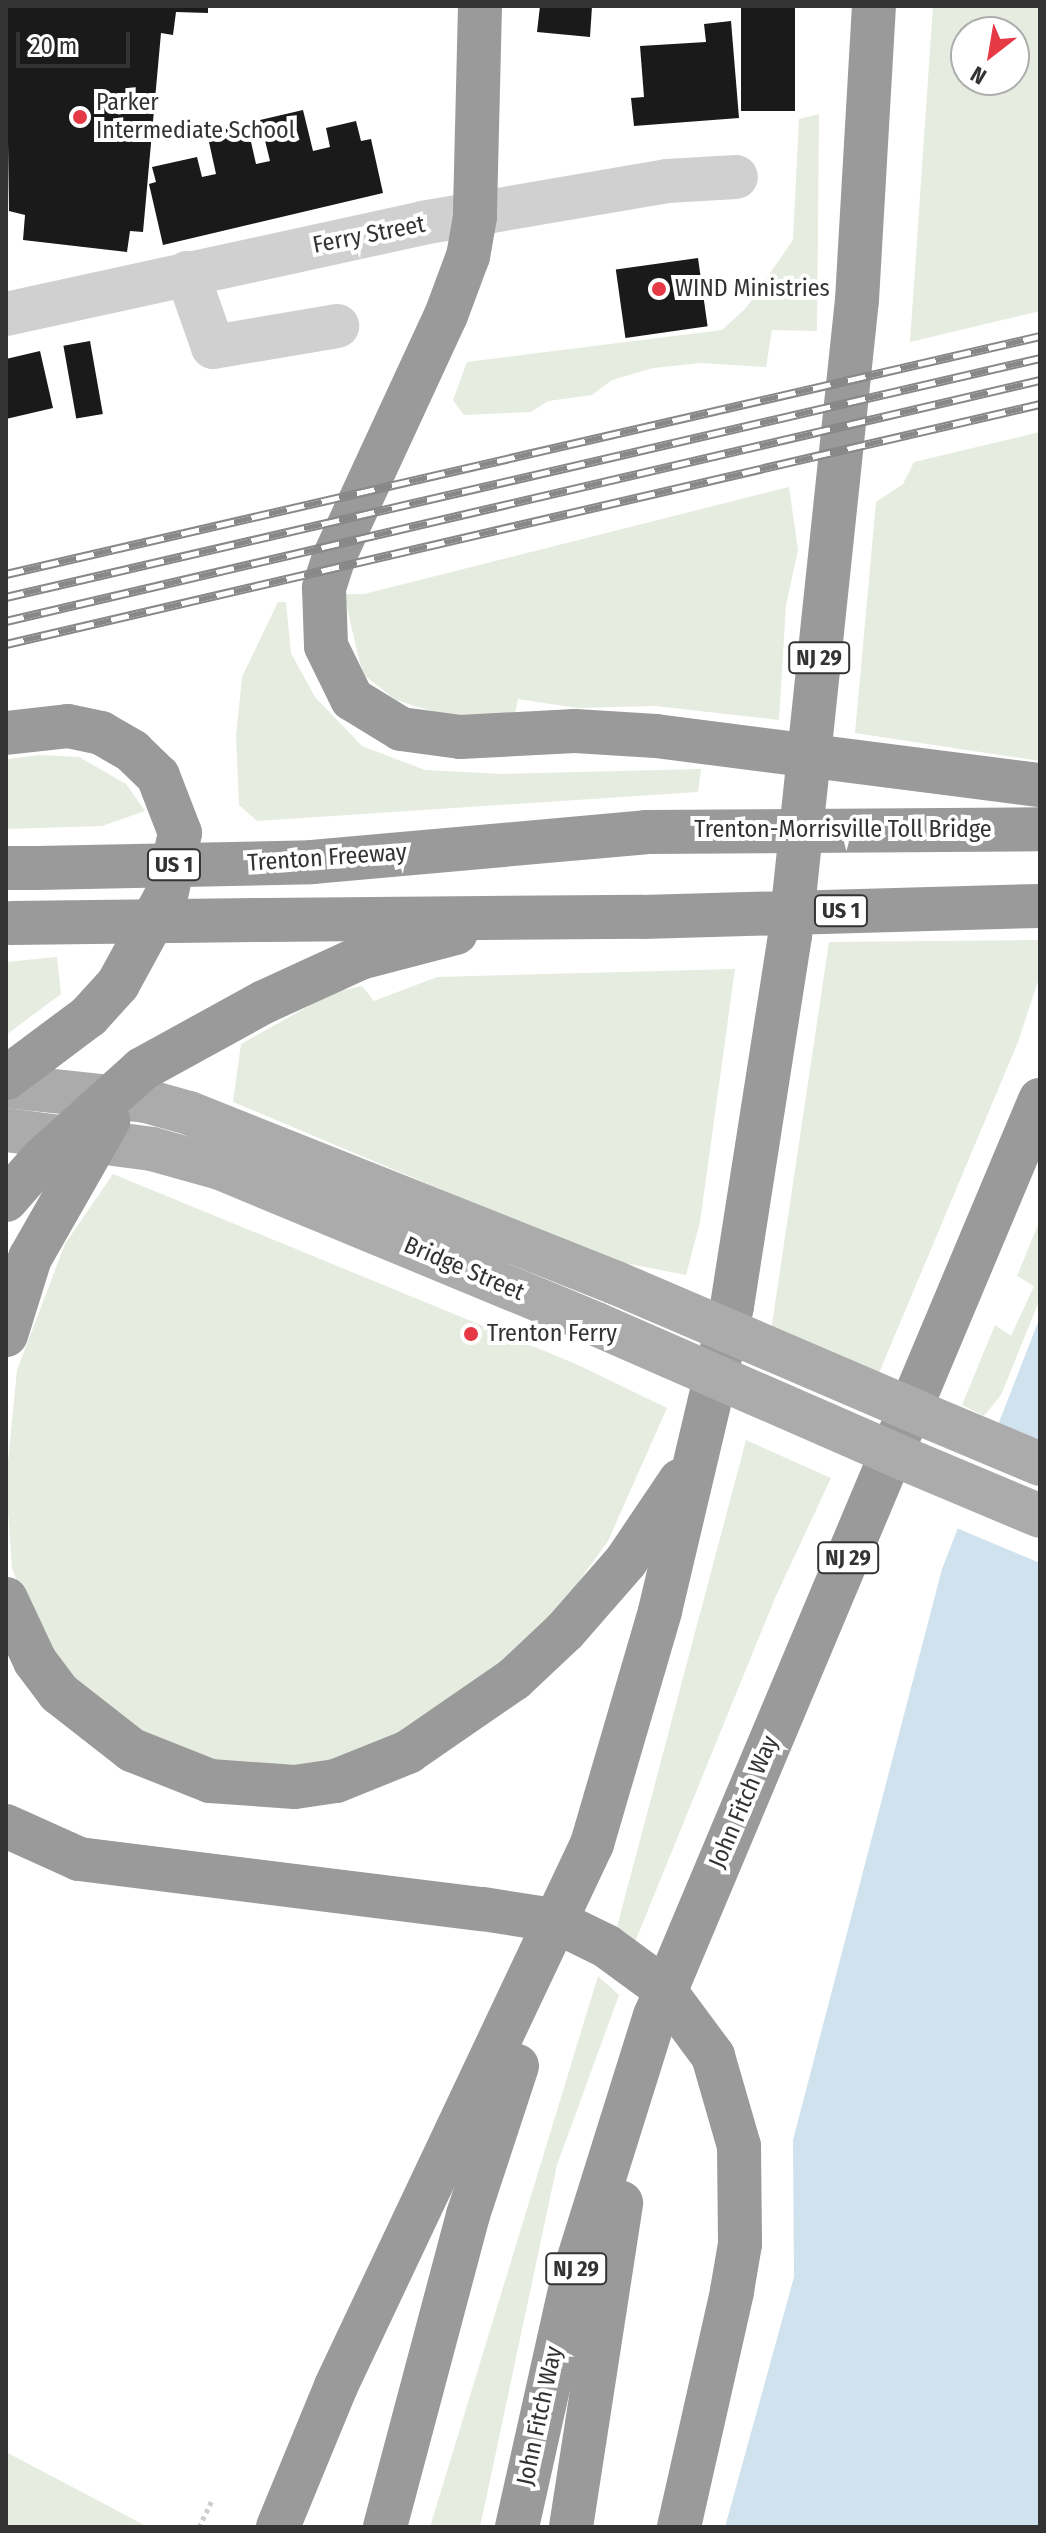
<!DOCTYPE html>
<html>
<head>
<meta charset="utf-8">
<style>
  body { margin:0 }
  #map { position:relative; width:1046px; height:2533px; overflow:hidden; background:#fff; font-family:"Fira Sans Condensed",sans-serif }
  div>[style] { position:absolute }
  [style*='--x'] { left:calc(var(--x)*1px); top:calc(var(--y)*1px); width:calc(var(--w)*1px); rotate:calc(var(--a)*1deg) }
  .green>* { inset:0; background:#e6ecdf }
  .water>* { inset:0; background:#cfe2ee }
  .pier>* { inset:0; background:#fff }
  .building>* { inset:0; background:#1a1a1a; transform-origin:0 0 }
  .path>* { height:5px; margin-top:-2.5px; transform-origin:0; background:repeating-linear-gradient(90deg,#cdcdcd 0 4px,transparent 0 8px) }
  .minor>* { height:44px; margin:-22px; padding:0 22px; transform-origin:22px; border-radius:22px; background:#d0d0d0 }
  .major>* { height:44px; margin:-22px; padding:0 22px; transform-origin:22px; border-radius:22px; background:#ababab }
  .highway>* { height:44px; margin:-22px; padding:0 22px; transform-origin:22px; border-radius:22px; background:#9a9a9a }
  .rail>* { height:9px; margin-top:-4.5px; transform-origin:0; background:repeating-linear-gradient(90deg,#fff 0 18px,#888 0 36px); box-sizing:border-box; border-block:2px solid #888 }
  .major-bridge>* { height:44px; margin:-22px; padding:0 22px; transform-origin:22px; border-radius:22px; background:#ababab }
  .highway-bridge>* { height:44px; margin:-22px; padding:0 22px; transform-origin:22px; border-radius:22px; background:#9a9a9a }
  .dots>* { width:22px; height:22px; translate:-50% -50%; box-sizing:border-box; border:4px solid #fff; border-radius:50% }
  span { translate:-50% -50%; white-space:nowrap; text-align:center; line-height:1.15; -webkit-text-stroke:8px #fff; paint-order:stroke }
  .shield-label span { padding:2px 6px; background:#fff; border:2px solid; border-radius:6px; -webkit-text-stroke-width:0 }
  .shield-label { font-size:22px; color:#333; font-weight:700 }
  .poi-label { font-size:24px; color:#333 }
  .left { translate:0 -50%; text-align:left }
  .street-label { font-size:24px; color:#333 }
  .frame { position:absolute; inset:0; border:8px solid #333; pointer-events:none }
  .north { position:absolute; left:950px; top:16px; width:80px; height:80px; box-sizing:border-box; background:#fff; border:2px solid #adadad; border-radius:50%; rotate:211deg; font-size:22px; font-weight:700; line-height:32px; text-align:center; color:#333 }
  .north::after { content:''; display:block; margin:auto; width:28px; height:36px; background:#e63946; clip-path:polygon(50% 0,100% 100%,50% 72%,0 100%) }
  .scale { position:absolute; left:16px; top:32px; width:114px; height:36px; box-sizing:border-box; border:4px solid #333; border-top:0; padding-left:10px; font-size:24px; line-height:28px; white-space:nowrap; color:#333; -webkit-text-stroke:6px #fff; paint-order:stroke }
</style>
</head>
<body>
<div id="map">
  <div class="green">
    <div style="clip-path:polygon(evenodd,933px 6px,1040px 6px,1040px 311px,910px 342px,933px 6px,966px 32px,1014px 32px,1014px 80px,966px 80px,966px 32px)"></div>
    <div style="clip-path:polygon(819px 114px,817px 331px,772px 330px,766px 367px,701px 363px,653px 368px,612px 380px,592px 395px,548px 401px,531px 412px,464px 415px,453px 400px,467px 362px,722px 330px,746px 308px,793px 240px,799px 119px)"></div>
    <div style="clip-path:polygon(1040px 432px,1040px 761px,855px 733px,876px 502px,903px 484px,914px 462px)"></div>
    <div style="clip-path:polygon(789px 487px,798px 550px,786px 605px,779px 720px,655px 706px,577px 708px,518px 699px,515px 714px,447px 716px,396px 700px,365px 676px,359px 660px,344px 594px,364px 594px)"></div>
    <div style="clip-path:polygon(278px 602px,286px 602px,291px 653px,315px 697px,362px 746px,425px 770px,503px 774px,701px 769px,698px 792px,257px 821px,239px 805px,236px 736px,242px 677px)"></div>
    <div style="clip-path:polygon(41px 755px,79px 757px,126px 784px,145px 811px,102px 826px,6px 829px,6px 759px)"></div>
    <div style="clip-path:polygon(1040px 940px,1040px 975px,1018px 1042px,879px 1373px,771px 1331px,829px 942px)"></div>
    <div style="clip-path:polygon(57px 957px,61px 994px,6px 1035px,6px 962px)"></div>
    <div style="clip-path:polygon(735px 969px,700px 1222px,686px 1275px,609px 1260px,233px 1102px,241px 1044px,334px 992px,362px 986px,374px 1001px,437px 977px)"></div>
    <div style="clip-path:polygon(113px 1174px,576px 1364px,667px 1408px,608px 1541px,567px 1598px,509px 1662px,361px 1758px,282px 1768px,200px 1763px,101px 1708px,50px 1656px,12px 1569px,6px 1482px,17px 1370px,65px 1244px)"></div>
    <div style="clip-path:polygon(1040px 1220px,1040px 1299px,1001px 1395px,984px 1416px,962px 1405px,995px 1325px,1011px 1336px,1034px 1286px,1017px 1276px)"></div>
    <div style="clip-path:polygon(746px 1440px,831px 1478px,775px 1598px,635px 1942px,617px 1927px)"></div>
    <div style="clip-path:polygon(598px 1976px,619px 1995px,557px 2165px,480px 2527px,430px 2527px)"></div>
    <div style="clip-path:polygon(6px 2452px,148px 2527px,6px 2527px)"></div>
  </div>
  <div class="water">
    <div style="clip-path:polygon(1040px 1317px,1040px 2527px,725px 2527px,794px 2277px,793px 2140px,942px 1569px)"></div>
  </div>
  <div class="pier">
    <div style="clip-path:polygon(993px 1427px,1040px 1447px,1040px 1563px,954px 1527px)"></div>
  </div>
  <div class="building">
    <div style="clip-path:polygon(6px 6px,208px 6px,208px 13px,176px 12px,173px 35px,161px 33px,143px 232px,130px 231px,127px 252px,23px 240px,25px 215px,9px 211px)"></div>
    <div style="clip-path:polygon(540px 6px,592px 6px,590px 37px,537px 32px)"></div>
    <div style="left:741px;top:6px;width:54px;height:105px"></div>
    <div style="clip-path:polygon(731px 21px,739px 118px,634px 126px,631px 98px,644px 97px,640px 46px,706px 42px,704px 24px)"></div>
    <div style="clip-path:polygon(303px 110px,313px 151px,330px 147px,326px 128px,356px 121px,361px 141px,371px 139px,383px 193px,163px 245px,149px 184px,156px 182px,152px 167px,197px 157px,202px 177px,216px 174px,207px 133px,247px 124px,256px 164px,270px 161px,260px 120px)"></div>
    <div style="left:698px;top:258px;width:69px;height:83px;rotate:82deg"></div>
    <div style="left:90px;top:341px;width:74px;height:27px;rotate:80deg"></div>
    <div style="clip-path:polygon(40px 351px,53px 408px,6px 419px,6px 359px)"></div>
  </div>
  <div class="path">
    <div style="--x:199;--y:2527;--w:32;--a:-64"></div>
  </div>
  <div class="minor">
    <div style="--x:187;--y:273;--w:78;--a:70.6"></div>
    <div style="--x:213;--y:347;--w:126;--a:-9.6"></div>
    <div style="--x:6;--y:314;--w:426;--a:-12.3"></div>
    <div style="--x:422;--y:223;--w:249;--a:-9.7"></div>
    <div style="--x:667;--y:181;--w:69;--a:-3.3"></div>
  </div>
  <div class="major">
    <div style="--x:6;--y:1086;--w:141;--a:6.1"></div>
    <div style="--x:146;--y:1101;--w:45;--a:15.6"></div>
    <div style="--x:189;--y:1113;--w:457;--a:21.7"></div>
    <div style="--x:6;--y:1130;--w:147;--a:7.4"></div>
    <div style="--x:152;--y:1149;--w:71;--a:15.6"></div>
    <div style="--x:220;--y:1168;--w:407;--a:22.5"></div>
    <div style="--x:926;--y:1416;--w:124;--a:22.8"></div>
    <div style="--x:907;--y:1460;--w:144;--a:22.8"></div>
  </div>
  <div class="highway">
    <div style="--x:480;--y:6;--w:211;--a:91.4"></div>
    <div style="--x:475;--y:217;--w:40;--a:100"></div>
    <div style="--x:468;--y:256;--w:63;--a:110.4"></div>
    <div style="--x:446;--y:315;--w:267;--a:114.8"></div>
    <div style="--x:334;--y:557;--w:33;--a:108"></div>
    <div style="--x:324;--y:588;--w:58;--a:88"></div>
    <div style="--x:326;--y:646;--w:59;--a:63.9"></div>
    <div style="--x:352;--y:699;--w:57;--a:31.5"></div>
    <div style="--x:401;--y:729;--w:60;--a:7.7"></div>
    <div style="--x:460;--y:737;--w:115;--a:-3"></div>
    <div style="--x:575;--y:731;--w:81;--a:3.5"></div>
    <div style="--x:6;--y:733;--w:62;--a:-6.4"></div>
    <div style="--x:68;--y:726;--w:34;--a:12"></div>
    <div style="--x:101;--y:733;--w:36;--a:30"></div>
    <div style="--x:132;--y:751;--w:36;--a:44"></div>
    <div style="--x:158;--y:776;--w:61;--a:68.9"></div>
    <div style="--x:180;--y:833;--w:65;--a:102.5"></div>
    <div style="--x:166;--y:896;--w:100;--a:118.6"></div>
    <div style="--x:118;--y:984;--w:43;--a:132.2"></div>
    <div style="--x:89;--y:1016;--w:104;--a:143.2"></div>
    <div style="--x:312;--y:862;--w:335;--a:-5.1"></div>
    <div style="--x:6;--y:868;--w:31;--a:0"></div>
    <div style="--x:264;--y:920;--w:378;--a:-0.5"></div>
    <div style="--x:264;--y:1002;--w:106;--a:-24.6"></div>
    <div style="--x:360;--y:958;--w:99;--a:-14.6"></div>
    <div style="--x:6;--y:1335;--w:81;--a:-72.7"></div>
    <div style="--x:6;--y:1599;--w:68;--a:64.9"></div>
    <div style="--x:35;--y:1661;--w:40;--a:53"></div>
    <div style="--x:59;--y:1693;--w:93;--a:38"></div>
    <div style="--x:132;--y:1750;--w:84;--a:21.7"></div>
    <div style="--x:210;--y:1781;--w:85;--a:4"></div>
    <div style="--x:295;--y:1787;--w:41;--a:-8.3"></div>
    <div style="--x:336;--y:1781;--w:78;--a:-21.9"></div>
    <div style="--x:408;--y:1752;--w:129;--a:-34.6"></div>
    <div style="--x:514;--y:1679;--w:70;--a:-43.3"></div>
    <div style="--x:565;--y:1631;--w:93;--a:-48.9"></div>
    <div style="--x:626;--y:1561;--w:97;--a:-56"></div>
    <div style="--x:6;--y:1826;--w:80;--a:24.3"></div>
    <div style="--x:79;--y:1859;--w:407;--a:7.1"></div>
    <div style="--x:278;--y:2527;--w:152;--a:-67.6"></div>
    <div style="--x:336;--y:2386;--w:599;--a:-64.72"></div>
    <div style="--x:592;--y:1844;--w:243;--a:-73.7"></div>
    <div style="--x:660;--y:1611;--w:313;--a:-76.7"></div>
    <div style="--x:732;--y:1306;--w:375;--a:-81.1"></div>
    <div style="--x:790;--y:936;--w:640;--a:-83.99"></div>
    <div style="--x:857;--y:300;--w:294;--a:-86.7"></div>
    <div style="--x:385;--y:2527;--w:323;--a:-75.1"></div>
    <div style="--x:468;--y:2215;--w:157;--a:-71.8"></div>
    <div style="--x:517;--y:2527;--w:256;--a:-77.4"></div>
    <div style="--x:573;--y:2277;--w:274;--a:-72.6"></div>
    <div style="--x:655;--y:2016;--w:994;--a:-67.2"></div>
    <div style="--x:571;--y:2527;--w:328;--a:-81.2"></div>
    <div style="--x:679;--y:2527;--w:242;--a:-77.3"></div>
  </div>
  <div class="rail">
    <div style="--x:6;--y:574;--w:1061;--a:-12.96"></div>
    <div style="--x:6;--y:597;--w:1061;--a:-13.01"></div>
    <div style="--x:6;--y:621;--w:1062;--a:-13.12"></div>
    <div style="--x:6;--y:644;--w:1061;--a:-13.07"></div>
  </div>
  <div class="major-bridge">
    <div style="--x:614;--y:1282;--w:340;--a:23.2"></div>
    <div style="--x:596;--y:1324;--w:339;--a:23.6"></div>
  </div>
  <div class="highway-bridge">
    <div style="--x:656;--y:736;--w:387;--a:7.3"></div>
    <div style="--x:646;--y:832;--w:394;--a:-0.4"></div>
    <div style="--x:37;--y:868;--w:275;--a:-1.2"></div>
    <div style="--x:642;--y:917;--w:398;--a:-1.6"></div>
    <div style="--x:11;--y:923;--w:253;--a:-0.7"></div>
    <div style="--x:6;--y:1200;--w:53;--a:-48.8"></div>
    <div style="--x:41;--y:1160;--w:136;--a:-42"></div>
    <div style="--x:142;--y:1069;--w:139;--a:-28.8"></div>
    <div style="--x:30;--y:1258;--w:158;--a:-60.3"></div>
    <div style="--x:483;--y:1909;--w:71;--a:8.9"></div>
    <div style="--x:553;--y:1920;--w:59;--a:26.1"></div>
    <div style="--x:606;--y:1946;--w:69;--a:36.2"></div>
    <div style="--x:662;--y:1987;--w:86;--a:53.5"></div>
    <div style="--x:713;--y:2056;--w:94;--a:73.9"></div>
    <div style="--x:739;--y:2146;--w:98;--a:89.4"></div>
    <div style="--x:740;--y:2244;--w:48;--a:99.7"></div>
  </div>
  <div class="dots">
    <div style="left:80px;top:117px;background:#e63946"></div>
    <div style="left:659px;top:289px;background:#e63946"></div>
    <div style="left:471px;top:1334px;background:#e63946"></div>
  </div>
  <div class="shield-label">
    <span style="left:819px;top:658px">NJ 29</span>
    <span style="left:174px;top:865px">US 1</span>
    <span style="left:841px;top:911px">US 1</span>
    <span style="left:848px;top:1558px">NJ 29</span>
    <span style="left:576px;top:2269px">NJ 29</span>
  </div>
  <div class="poi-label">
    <span class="left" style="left:96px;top:117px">Parker<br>Intermediate School</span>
    <span class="left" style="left:675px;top:289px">WIND Ministries</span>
    <span class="left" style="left:487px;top:1334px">Trenton Ferry</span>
  </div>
  <div class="street-label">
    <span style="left:369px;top:235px;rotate:-11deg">Ferry Street</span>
    <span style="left:843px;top:830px">Trenton-Morrisville Toll Bridge</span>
    <span style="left:327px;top:858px;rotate:-4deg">Trenton Freeway</span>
    <span style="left:464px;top:1269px;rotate:23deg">Bridge Street</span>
    <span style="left:744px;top:1802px;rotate:-67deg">John Fitch Way</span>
    <span style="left:540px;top:2416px;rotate:-78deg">John Fitch Way</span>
  </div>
  <div class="frame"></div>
  <div class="north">N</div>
  <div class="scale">20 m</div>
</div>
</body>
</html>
